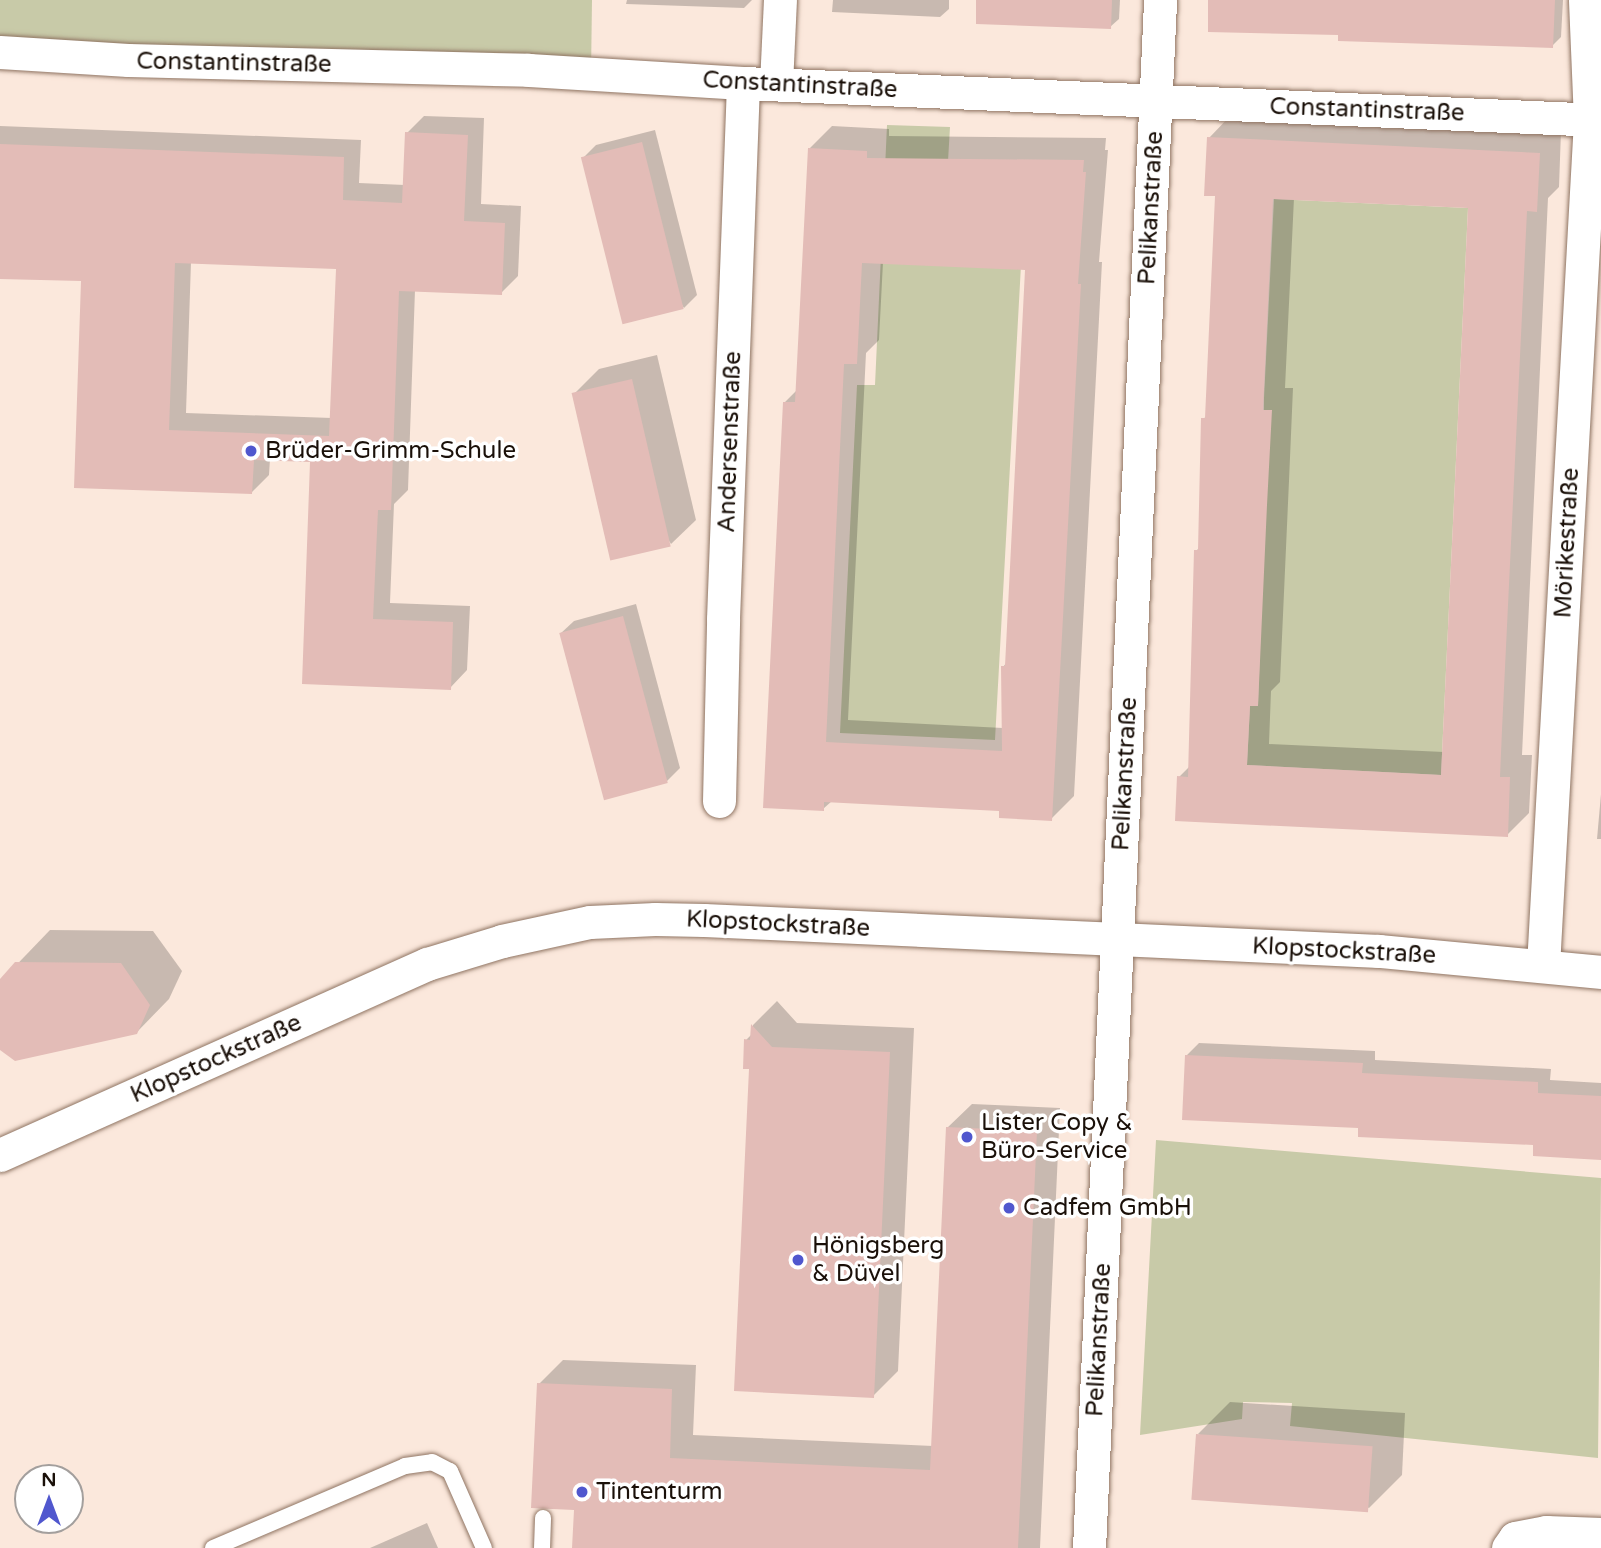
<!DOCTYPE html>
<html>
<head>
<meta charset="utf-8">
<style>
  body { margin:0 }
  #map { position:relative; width:1601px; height:1548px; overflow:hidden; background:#fbe8dc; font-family:"Varela Round",sans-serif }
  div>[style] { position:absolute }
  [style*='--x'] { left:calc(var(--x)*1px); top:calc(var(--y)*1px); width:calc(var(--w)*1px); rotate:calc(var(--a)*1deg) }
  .green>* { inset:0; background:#c8caa8 }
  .shadow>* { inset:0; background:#0003 }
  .building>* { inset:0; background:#e3bcb7; transform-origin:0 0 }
  .roads { filter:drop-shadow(0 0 2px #8f7462) drop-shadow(0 0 2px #8f7462) }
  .lane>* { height:16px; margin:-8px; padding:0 8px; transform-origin:8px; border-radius:8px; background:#fff }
  .street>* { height:33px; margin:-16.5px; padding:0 16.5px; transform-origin:16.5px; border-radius:16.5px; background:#fff }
  .dots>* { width:19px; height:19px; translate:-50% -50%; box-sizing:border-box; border:4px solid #fff; border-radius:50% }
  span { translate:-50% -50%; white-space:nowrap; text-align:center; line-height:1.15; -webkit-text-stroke:7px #fff; paint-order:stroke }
  .street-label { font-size:24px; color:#1a1009 }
  .poi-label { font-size:24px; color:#1a1009 }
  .left { translate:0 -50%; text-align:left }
  .north { position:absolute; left:14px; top:1464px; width:70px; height:70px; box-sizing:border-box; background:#fff; border:2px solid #a39f9d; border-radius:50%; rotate:0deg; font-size:19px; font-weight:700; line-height:28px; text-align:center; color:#1a1009 }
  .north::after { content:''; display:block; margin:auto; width:24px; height:32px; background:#5057ce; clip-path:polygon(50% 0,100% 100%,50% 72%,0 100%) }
</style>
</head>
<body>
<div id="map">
  <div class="green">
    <div style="clip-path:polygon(0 0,592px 0,591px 74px,0 50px)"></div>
    <div style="clip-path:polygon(887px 125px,950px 127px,945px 213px,1021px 265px,995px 740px,840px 733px,857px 385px,875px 385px)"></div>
    <div style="clip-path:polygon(1274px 199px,1468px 208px,1441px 775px,1247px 765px,1250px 706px,1258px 706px,1268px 410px,1264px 410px,1264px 398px)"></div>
    <div style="clip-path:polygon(1156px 1140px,1601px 1178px,1598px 1458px,1290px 1426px,1292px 1403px,1243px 1402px,1242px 1419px,1140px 1435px)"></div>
  </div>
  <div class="shadow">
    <div style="clip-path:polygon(627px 0,752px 0,744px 8px,626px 4px)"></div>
    <div style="clip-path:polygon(833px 0,949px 0,949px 9px,940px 17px,832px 12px)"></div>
    <div style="clip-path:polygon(1004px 0,1120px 0,1119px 19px,1110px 27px)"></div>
    <div style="clip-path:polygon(1210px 0,1563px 0,1561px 37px,1552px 46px)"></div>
    <div style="clip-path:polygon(evenodd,1231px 115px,1561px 131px,1559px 187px,1548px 198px,1522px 755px,1532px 755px,1529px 813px,1507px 835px,1179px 777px,1190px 766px,1196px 551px,1200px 547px,1203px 419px,1207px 416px,1217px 194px,1209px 138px,1231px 115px,1294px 198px,1470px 206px,1444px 752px,1269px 744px,1271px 691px,1280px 682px,1289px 481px,1293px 388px,1285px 388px,1294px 198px)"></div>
    <div style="clip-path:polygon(evenodd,424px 116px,484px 118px,481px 204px,521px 206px,518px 276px,501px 293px,415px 290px,408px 490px,394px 504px,390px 603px,470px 606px,467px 670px,450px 688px,304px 683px,312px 460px,270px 459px,269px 475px,252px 492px,75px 486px,83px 280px,0 277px,0 126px,361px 140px,359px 183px,405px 185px,407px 133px,424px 116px,191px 262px,338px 267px,332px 418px,186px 413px,191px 262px)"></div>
    <div style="clip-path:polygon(evenodd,832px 126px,889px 129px,889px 136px,1106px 138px,1105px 150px,1108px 150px,1099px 262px,1102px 262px,1074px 796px,1051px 819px,1001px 809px,832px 801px,823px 809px,784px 403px,797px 390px,809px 149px,832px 126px,883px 262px,1026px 268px,1007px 662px,1003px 667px,1003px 728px,848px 720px,866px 353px,879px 340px,883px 262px)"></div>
    <div style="clip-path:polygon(655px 130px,697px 295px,684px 308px,583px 158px,596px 145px)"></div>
    <div style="clip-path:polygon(657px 355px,696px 520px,671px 544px,574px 394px,599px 369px)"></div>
    <div style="clip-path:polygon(636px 604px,680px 768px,667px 781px,560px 634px,574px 621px)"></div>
    <div style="clip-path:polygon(1601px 794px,1601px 839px,1597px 839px)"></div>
    <div style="clip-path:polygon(50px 930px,153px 931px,182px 971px,169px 999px,136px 1033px,0 1047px,0 982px)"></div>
    <div style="clip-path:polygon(777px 1001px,797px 1023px,914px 1028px,898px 1371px,873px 1396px,751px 1068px,746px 1040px,752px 1034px,753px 1025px)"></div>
    <div style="clip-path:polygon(1199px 1043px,1375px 1051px,1375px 1060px,1551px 1069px,1550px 1080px,1601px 1083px,1601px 1158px,1535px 1143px,1360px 1127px,1186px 1056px)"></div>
    <div style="clip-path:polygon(972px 1104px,1060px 1108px,1040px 1548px,574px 1548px,576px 1508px,539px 1384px,563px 1360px,696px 1365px,693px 1435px,933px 1446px,947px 1128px)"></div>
    <div style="clip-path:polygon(1230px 1402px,1405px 1413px,1402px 1475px,1369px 1508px,1198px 1434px)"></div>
    <div style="clip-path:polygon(427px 1523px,438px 1548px,370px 1548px)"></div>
  </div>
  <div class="building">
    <div style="clip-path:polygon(976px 0,1112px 0,1111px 29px,976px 24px)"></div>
    <div style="clip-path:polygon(1208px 0,1555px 0,1553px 48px,1338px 41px,1338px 35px,1208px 32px)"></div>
    <div style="clip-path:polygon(evenodd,405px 132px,468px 135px,464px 221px,505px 223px,502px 295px,399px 291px,391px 510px,378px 510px,373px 619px,453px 622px,451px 690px,302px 684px,310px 462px,254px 460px,252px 494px,74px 488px,81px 281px,0 279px,0 144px,344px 157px,343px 200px,402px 203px,405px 132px,175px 263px,336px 269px,329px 436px,169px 430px,175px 263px)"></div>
    <div style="clip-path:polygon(evenodd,1207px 137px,1540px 153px,1537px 212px,1527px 211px,1502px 730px,1500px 777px,1510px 777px,1508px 837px,1175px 821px,1177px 776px,1188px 777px,1194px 550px,1198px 550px,1201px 418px,1205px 418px,1215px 196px,1204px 196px,1207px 137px,1273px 199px,1468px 208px,1441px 775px,1247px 765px,1250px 706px,1258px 706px,1267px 505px,1272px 410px,1263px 410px,1273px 199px)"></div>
    <div style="left:642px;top:142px;width:172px;height:63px;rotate:76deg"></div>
    <div style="clip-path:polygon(evenodd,808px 148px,867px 151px,867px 158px,1084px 160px,1083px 172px,1086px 172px,1078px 284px,1081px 284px,1052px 821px,999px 818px,999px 811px,824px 802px,824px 811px,763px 808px,783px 402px,795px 402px,808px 148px,862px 263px,1025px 270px,1005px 666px,1001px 666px,1002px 751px,826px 742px,844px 364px,857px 364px,862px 263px)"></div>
    <div style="left:632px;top:379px;width:172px;height:62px;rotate:77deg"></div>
    <div style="left:623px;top:616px;width:173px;height:66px;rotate:75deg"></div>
    <div style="clip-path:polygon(15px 962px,121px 963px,150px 1005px,137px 1034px,15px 1061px,0 1050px,0 979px)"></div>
    <div style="clip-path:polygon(751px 1024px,772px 1047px,890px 1052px,874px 1398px,734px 1391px,749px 1069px,743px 1069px,744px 1039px,750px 1040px)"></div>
    <div style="clip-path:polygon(1185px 1055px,1363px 1063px,1362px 1073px,1538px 1082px,1538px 1093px,1601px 1096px,1601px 1160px,1533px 1156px,1533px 1145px,1358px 1137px,1358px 1128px,1182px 1120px)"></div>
    <div style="clip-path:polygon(946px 1127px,1037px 1131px,1018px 1548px,572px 1548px,574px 1510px,531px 1508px,537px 1383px,672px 1389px,670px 1458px,930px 1470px)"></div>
    <div style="left:1196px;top:1434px;width:177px;height:66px;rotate:4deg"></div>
  </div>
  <div class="roads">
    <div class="lane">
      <div style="--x:213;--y:1548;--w:209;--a:-23.1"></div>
      <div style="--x:405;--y:1466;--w:27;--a:-8"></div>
      <div style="--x:432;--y:1462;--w:20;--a:27"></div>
      <div style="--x:450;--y:1471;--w:84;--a:66.2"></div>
      <div style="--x:542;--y:1548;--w:30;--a:-88"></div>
    </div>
    <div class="street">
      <div style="--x:0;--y:52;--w:128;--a:3.6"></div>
      <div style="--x:128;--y:60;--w:401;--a:1.4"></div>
      <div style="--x:529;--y:70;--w:214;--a:3.5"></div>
      <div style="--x:743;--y:83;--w:859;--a:2.47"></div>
      <div style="--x:776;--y:84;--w:84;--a:-87.3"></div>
      <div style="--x:719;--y:801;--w:182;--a:-88.7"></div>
      <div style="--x:723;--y:619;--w:536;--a:-87.86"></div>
      <div style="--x:1543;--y:966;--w:847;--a:-86.82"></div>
      <div style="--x:1590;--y:120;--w:120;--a:-92.4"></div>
      <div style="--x:0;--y:1155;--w:468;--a:-24.1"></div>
      <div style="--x:427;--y:964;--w:78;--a:-17"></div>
      <div style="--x:502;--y:941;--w:90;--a:-12.2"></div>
      <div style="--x:590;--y:922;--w:65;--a:-2.6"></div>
      <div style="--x:655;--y:919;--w:49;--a:1.2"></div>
      <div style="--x:704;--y:920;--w:676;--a:2.63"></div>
      <div style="--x:1379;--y:951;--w:223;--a:5.4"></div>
      <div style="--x:1089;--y:1548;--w:1550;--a:-87.37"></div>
      <div style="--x:1508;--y:1548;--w:12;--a:-55"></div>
      <div style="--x:1515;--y:1538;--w:32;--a:-11"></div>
      <div style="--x:1546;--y:1532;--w:55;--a:2.1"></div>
    </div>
  </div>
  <div class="dots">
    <div style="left:251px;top:451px;background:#5057ce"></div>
    <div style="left:967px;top:1137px;background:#5057ce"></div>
    <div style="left:1009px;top:1208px;background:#5057ce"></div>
    <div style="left:798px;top:1260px;background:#5057ce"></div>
    <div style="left:582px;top:1492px;background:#5057ce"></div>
  </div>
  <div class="street-label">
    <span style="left:234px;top:63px;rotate:1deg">Constantinstraße</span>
    <span style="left:800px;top:85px;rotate:3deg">Constantinstraße</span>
    <span style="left:1367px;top:110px;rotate:2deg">Constantinstraße</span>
    <span style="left:1151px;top:208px;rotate:-87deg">Pelikanstraße</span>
    <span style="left:730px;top:442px;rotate:-88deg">Andersenstraße</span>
    <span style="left:1567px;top:543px;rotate:-87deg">Mörikestraße</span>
    <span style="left:1125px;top:774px;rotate:-87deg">Pelikanstraße</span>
    <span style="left:778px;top:924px;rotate:3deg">Klopstockstraße</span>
    <span style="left:1344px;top:951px;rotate:3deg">Klopstockstraße</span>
    <span style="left:216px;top:1059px;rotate:-24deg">Klopstockstraße</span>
    <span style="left:1099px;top:1340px;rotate:-87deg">Pelikanstraße</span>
  </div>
  <div class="poi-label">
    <span class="left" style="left:265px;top:451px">Brüder-Grimm-Schule</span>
    <span class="left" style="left:981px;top:1137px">Lister Copy &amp;<br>Büro-Service</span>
    <span class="left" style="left:1023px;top:1208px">Cadfem GmbH</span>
    <span class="left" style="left:812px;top:1260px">Hönigsberg<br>&amp; Düvel</span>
    <span class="left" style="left:596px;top:1492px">Tintenturm</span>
  </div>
  <div class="north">N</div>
</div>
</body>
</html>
